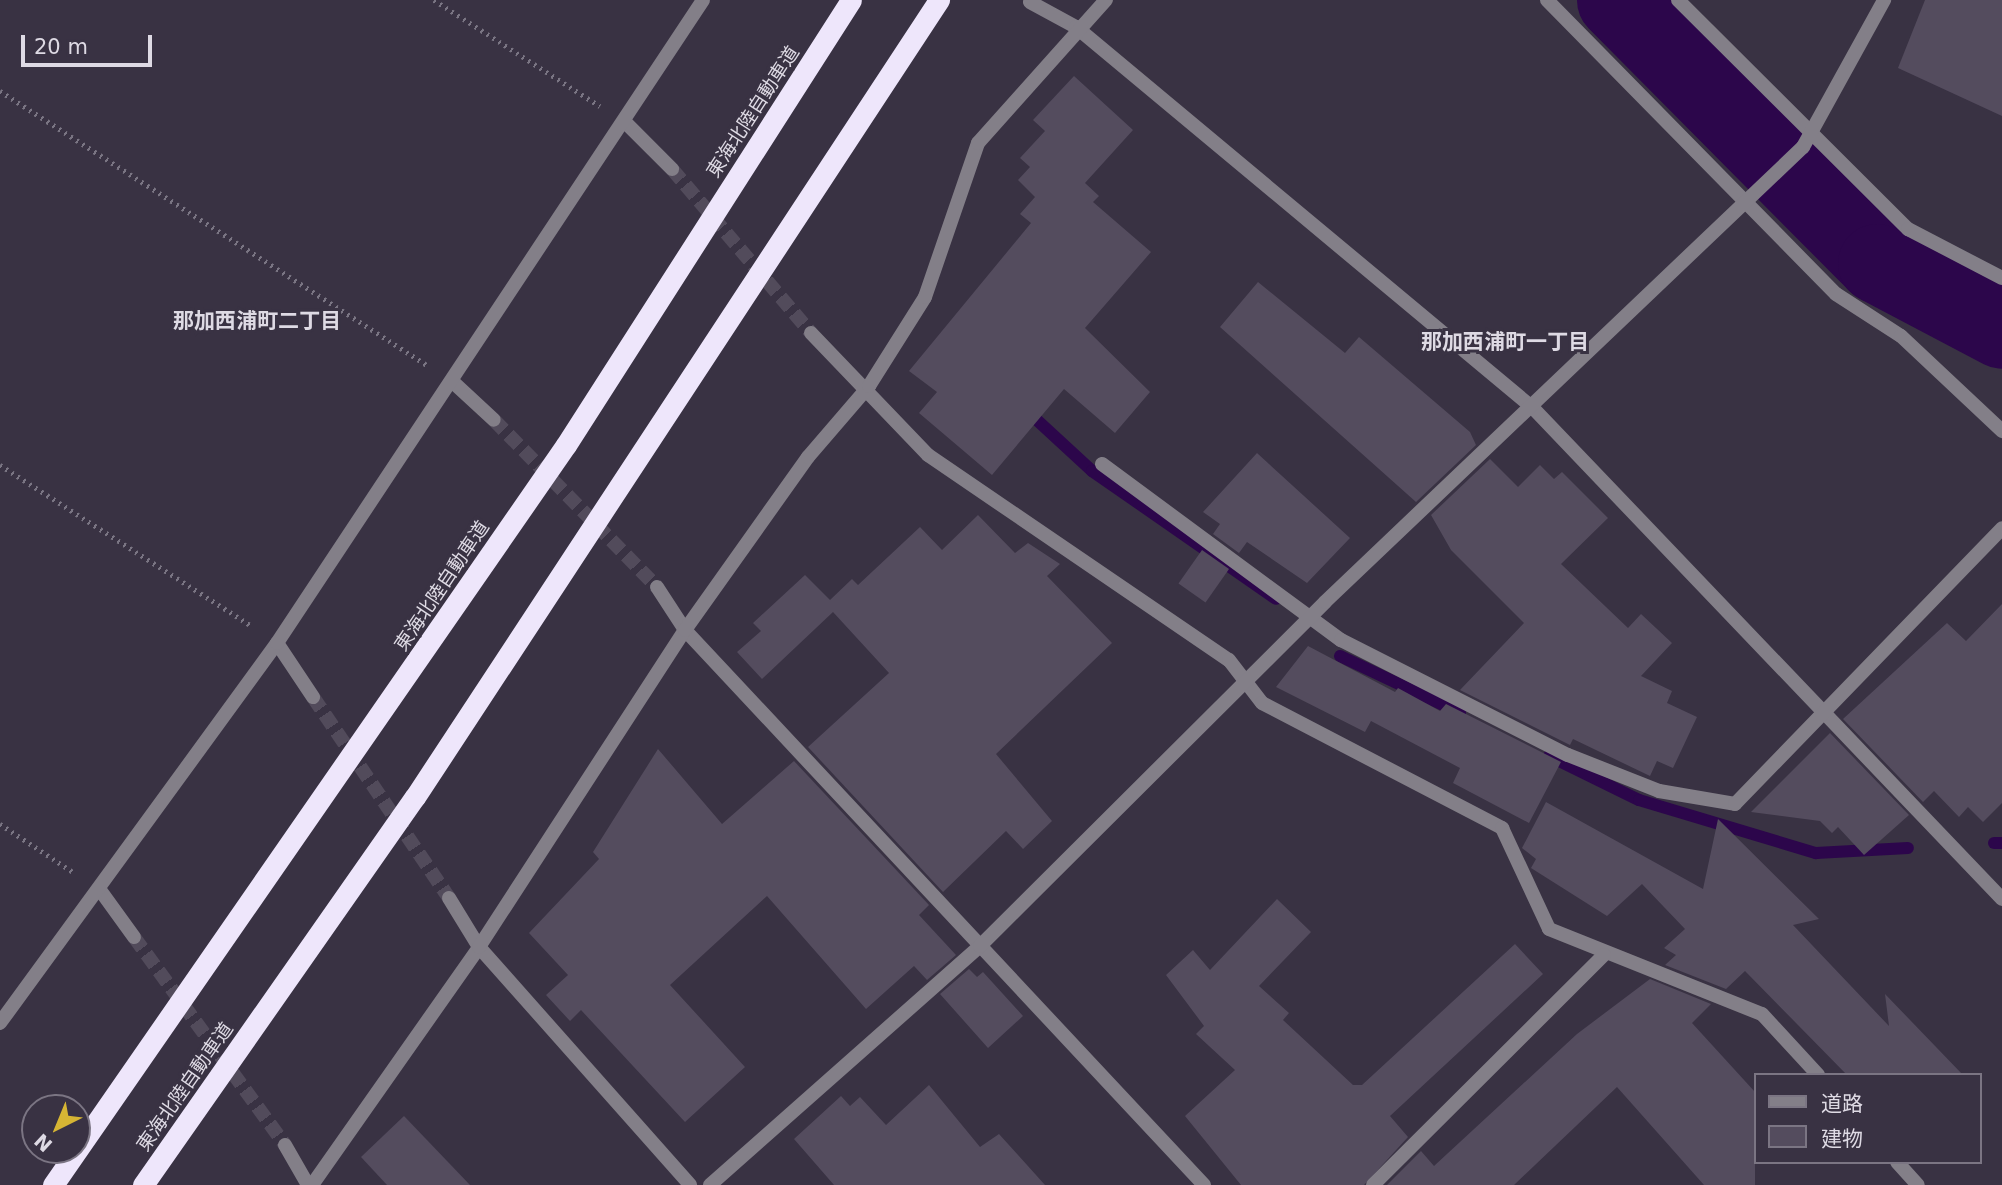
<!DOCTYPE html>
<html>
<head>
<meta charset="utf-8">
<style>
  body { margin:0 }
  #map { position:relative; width:2002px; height:1185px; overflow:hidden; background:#393243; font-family:"DejaVu Sans","Noto Sans JP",sans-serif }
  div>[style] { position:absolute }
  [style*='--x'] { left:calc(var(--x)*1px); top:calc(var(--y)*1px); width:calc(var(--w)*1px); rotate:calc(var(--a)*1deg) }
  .stream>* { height:12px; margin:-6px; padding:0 6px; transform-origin:6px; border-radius:6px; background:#2c064b }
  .river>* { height:79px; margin:-39.5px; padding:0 39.5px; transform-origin:39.5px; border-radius:39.5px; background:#2c064b }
  .building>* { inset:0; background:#544c5e; transform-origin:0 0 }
  .street-tunnel>* { height:14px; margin-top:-7px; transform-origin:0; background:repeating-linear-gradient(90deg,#524b5b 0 14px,transparent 0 21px) }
  .path>* { height:4.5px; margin-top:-2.25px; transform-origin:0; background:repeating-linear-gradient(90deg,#7a7583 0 2px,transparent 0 7px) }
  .street>* { height:14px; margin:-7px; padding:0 7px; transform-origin:7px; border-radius:7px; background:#837f88 }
  .highway>* { height:21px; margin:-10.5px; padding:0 10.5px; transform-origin:10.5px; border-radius:10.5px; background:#eee6fb }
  span { translate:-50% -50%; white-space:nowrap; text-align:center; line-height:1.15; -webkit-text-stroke:6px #393243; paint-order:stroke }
  .street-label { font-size:19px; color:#dedae4 }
  .neighbourhood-label { font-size:21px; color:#dedae4; font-weight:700 }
  .legend { position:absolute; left:1754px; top:1073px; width:228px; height:91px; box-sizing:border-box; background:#393243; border:2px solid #7b7583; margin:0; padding:9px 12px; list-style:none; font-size:21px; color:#dedae4 }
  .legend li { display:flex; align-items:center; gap:14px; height:35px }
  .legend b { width:35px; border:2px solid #7b7583 }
  .north { position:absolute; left:21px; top:1094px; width:70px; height:70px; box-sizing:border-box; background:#393243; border:2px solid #7b7583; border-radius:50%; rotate:223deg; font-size:19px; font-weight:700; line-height:28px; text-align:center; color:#dedae4 }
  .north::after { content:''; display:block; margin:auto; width:24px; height:32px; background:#d6b534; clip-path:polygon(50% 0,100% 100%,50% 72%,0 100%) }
  .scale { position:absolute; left:21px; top:35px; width:131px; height:32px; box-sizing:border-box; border:4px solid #dedae4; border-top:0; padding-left:9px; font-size:21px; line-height:24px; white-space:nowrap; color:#dedae4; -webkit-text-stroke:5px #393243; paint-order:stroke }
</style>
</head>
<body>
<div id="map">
  <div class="stream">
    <div style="--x:1026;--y:410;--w:90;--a:42.7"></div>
    <div style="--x:1092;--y:471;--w:224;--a:34.8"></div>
    <div style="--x:1340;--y:656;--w:133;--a:25.4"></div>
    <div style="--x:1549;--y:756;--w:100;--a:26.1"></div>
    <div style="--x:1639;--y:800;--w:185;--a:16.7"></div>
    <div style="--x:1816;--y:853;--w:92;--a:-3.1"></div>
    <div style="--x:1994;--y:843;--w:8;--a:0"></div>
  </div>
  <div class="river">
    <div style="--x:1616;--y:0;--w:371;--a:45.2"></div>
    <div style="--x:1877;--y:263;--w:141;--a:27.8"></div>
  </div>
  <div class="building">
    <div style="clip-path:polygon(1925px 0,2002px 0,2002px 116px,1898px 68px)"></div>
    <div style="clip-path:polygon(1074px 76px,1133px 130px,1085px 183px,1099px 196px,1093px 202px,1151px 252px,1085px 328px,1150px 392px,1115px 433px,1064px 389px,992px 475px,919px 413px,937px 392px,909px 371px,1031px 223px,1020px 214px,1035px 197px,1018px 180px,1030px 167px,1020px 158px,1045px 131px,1033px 120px)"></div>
    <div style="clip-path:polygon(1258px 282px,1345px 353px,1359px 337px,1470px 432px,1476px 445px,1416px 502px,1220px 327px)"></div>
    <div style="clip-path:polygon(1257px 453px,1350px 538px,1307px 583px,1247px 542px,1239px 553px,1213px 534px,1220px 524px,1203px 512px)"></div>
    <div style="clip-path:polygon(1490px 459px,1518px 487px,1540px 465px,1554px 479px,1562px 472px,1608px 518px,1561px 564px,1628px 628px,1641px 614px,1672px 643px,1641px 676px,1672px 691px,1667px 703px,1697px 717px,1673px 768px,1657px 761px,1650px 776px,1573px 739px,1570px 745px,1460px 690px,1524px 623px,1451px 550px,1431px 515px)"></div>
    <div style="clip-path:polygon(978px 515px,1015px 553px,1028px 543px,1060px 564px,1047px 576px,1112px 643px,996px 754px,1052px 821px,1023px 849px,1006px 831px,943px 892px,808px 747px,889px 673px,833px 612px,762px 679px,737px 652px,761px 631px,753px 623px,805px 575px,830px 600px,852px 579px,858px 585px,920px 527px,942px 550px)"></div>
    <div style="left:1202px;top:550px;width:33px;height:41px;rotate:35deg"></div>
    <div style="clip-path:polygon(2002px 604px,2002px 803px,1983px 822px,1968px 807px,1959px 817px,1934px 791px,1923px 802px,1843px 719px,1947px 623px,1966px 641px)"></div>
    <div style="clip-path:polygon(1308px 646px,1395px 692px,1398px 688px,1440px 711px,1446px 704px,1561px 762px,1529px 823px,1453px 783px,1460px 768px,1371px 721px,1365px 732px,1276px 687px)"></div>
    <div style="clip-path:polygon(1830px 733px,1909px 815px,1864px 855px,1838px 827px,1832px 833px,1820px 821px,1751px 812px)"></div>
    <div style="clip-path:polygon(658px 749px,722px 824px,794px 761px,929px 905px,919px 915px,956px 955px,927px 980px,914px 966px,866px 1009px,767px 896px,670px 985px,745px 1067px,685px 1122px,581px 1010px,570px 1021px,546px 995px,568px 975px,529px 933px,599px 859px,593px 852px)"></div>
    <div style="clip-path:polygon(1546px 802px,1703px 889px,1718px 819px,1819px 919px,1793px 925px,1889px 1026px,1885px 994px,1963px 1075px,1847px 1075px,1745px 971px,1726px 989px,1665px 965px,1676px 955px,1664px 948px,1685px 929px,1642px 884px,1607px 916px,1531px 868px,1536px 859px,1522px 848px)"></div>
    <div style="clip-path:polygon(1277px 899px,1311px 932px,1259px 986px,1289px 1013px,1283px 1020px,1353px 1085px,1362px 1085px,1515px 944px,1543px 974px,1390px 1116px,1408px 1137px,1364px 1185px,1241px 1185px,1185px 1116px,1235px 1070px,1196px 1034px,1204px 1026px,1166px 975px,1193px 950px,1210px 970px)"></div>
    <div style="clip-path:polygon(969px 969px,977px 977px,983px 972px,1023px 1016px,988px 1048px,940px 994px)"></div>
    <div style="clip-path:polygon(1650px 979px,1711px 1004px,1692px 1023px,1755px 1092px,1755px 1185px,1704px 1185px,1617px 1087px,1514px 1185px,1387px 1185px,1421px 1151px,1434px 1166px,1577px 1034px)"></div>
    <div style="clip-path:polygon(929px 1085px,980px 1147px,999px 1134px,1045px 1185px,834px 1185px,794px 1139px,841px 1096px,850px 1106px,860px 1097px,886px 1125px)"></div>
    <div style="clip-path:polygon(404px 1116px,470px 1185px,387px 1185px,361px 1157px)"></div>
  </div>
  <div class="street-tunnel">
    <div style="--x:672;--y:169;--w:215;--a:49.7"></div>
    <div style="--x:494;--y:420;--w:233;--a:45.7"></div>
    <div style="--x:313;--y:697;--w:243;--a:55.9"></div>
    <div style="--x:134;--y:937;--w:257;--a:54"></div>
  </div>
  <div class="path">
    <div style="--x:434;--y:0;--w:197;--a:32.6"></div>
    <div style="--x:0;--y:91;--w:507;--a:32.69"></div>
    <div style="--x:0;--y:465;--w:300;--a:32.6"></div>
    <div style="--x:0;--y:824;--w:87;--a:33.3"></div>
  </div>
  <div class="street">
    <div style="--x:1547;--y:0;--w:412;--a:45.5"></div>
    <div style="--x:1836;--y:294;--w:77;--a:32.9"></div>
    <div style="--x:1901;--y:336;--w:139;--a:43.2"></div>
    <div style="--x:1678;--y:0;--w:325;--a:44.9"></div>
    <div style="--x:1908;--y:229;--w:106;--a:27.5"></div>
    <div style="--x:1030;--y:2;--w:52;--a:28.5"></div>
    <div style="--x:1076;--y:27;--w:595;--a:39.82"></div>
    <div style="--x:1533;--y:408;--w:679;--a:46.31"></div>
    <div style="--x:624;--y:121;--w:68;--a:45"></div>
    <div style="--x:811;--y:333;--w:169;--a:46.2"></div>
    <div style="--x:928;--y:455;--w:364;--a:34.3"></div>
    <div style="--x:1229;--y:660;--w:54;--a:52.5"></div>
    <div style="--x:1262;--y:703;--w:271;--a:27.5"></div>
    <div style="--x:1502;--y:828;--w:111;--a:65"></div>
    <div style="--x:1549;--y:929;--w:229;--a:21.8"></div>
    <div style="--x:1762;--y:1014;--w:83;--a:47.4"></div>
    <div style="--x:454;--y:383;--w:54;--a:42.8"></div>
    <div style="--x:1102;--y:464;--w:297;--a:36.4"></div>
    <div style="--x:1341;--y:640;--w:254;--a:26.9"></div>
    <div style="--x:1568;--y:755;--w:98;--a:21.6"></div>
    <div style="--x:1659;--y:791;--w:77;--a:9.7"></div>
    <div style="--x:1735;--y:804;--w:384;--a:-45.9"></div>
    <div style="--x:657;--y:587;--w:51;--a:56.9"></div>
    <div style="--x:685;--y:630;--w:760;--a:46.92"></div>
    <div style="--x:277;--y:643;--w:65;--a:56.3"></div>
    <div style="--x:100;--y:890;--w:58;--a:54.1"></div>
    <div style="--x:449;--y:898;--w:57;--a:58.5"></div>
    <div style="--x:479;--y:947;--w:318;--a:48.4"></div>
    <div style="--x:0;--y:1023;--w:470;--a:-53.9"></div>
    <div style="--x:277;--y:643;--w:771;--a:-56.47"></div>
    <div style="--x:285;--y:1145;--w:46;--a:60.1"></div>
    <div style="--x:1897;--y:1162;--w:31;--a:48"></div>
    <div style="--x:312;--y:1185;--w:291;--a:-54.9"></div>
    <div style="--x:479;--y:947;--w:378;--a:-57"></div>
    <div style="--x:685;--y:630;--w:212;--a:-54.6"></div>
    <div style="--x:808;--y:457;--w:94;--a:-49.3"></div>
    <div style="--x:869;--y:386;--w:105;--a:-57.8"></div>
    <div style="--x:925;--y:297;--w:163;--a:-71"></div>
    <div style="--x:978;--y:143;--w:192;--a:-48.2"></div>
    <div style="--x:710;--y:1185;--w:361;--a:-41.5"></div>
    <div style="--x:980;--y:946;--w:487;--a:-44.9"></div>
    <div style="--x:1325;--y:602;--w:660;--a:-43.59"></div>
    <div style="--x:1803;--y:147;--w:168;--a:-61.1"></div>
    <div style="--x:1373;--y:1185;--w:326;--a:-44.9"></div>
  </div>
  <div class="highway">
    <div style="--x:53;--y:1185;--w:900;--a:-55.27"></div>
    <div style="--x:566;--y:445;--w:528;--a:-57.36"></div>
    <div style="--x:143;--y:1185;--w:474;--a:-55"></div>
    <div style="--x:415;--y:797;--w:954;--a:-56.68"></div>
  </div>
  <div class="street-label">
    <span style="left:753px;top:112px;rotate:-57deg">東海北陸自動車道</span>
    <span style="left:442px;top:586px;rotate:-56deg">東海北陸自動車道</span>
    <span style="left:185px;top:1087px;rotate:-55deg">東海北陸自動車道</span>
  </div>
  <div class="neighbourhood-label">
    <span style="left:257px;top:321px">那加西浦町二丁目</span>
    <span style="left:1505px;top:342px">那加西浦町一丁目</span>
  </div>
  <ul class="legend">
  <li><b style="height:9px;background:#837f88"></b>道路</li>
  <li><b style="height:19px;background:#544c5e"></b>建物</li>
  </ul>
  <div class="north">N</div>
  <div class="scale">20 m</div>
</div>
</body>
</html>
